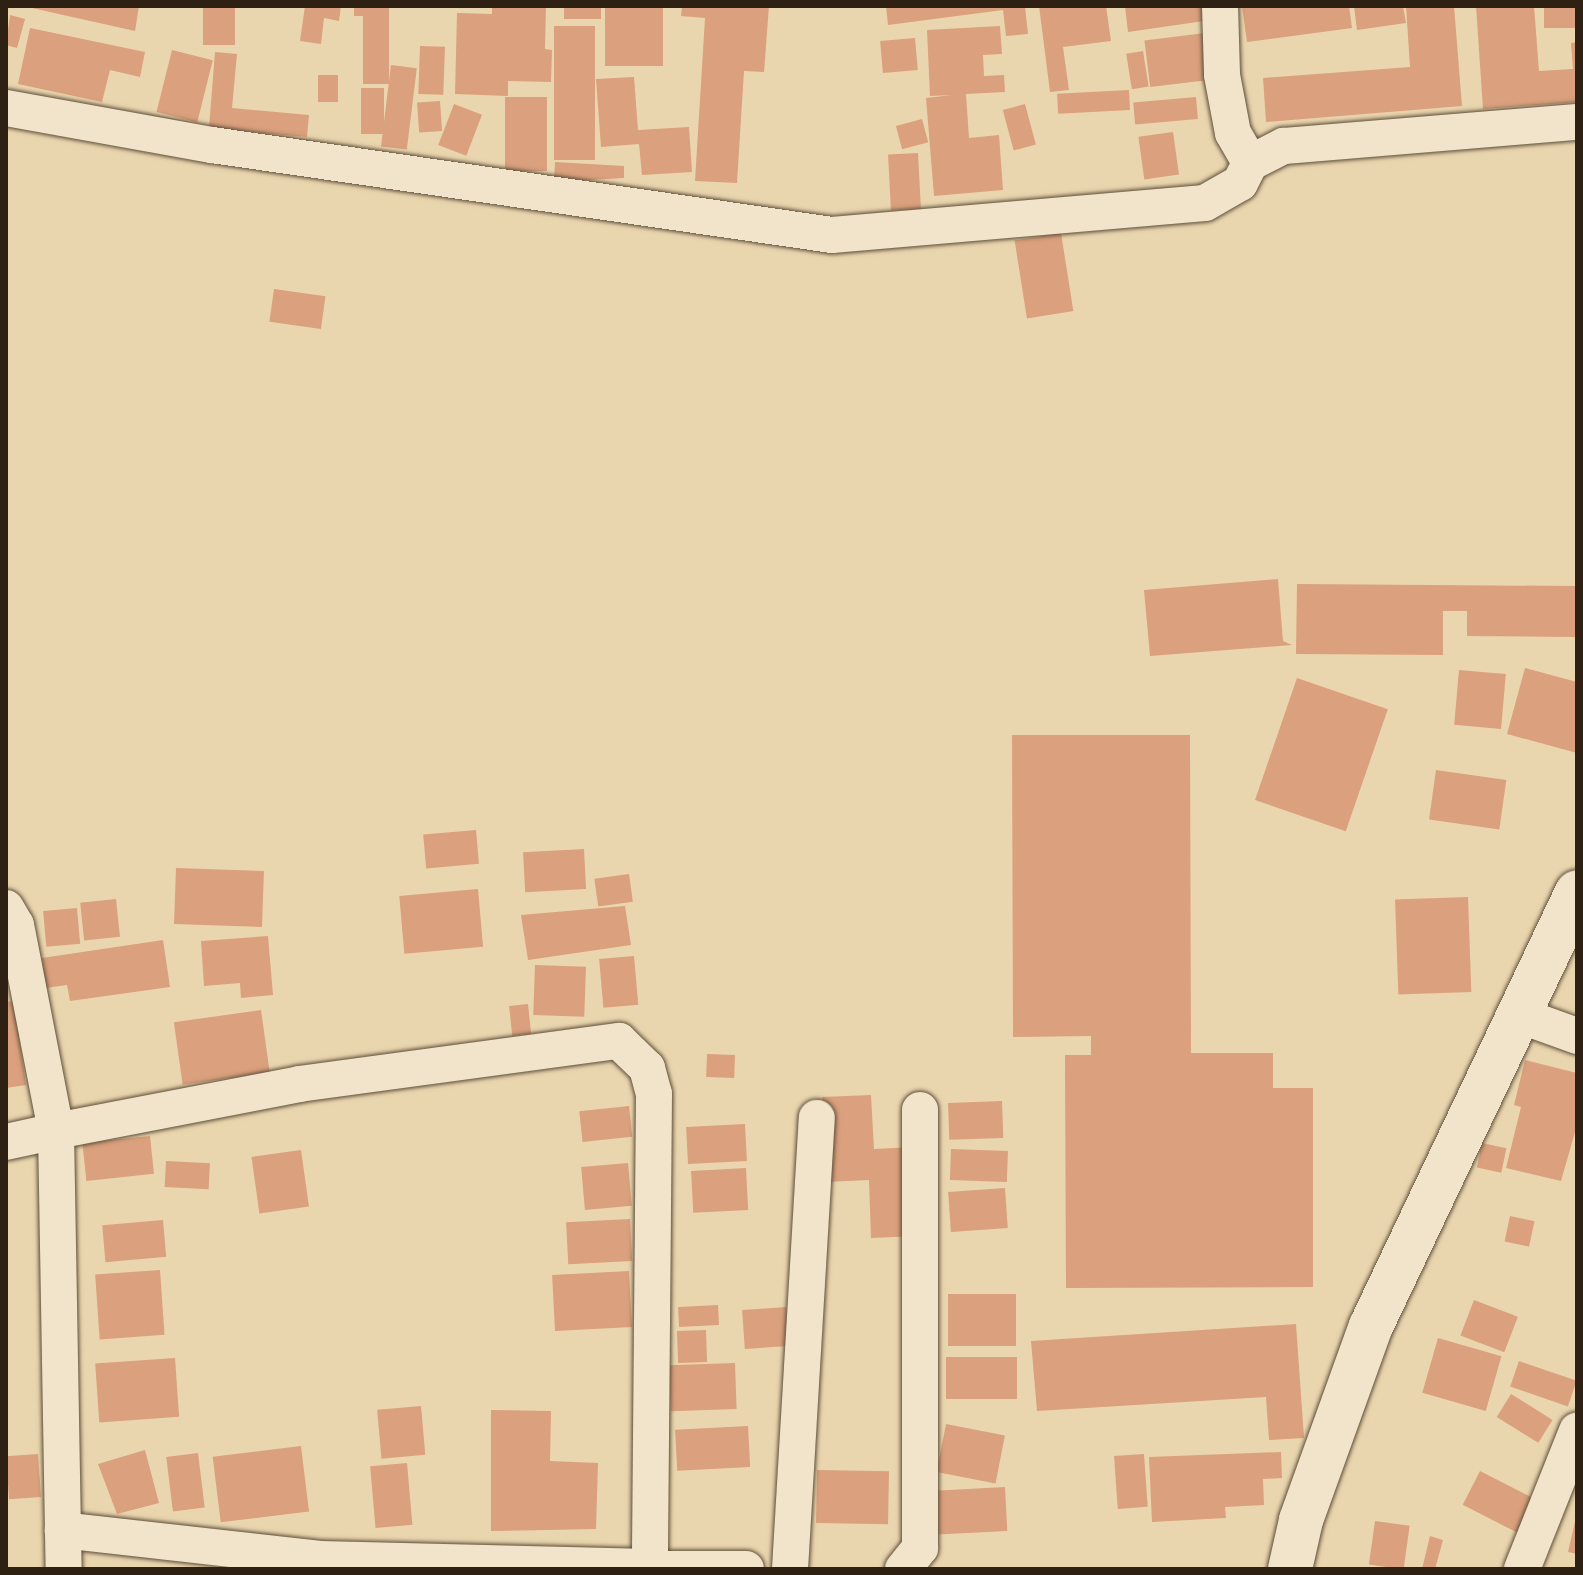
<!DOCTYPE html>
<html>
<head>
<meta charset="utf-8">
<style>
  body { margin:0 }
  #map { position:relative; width:1583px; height:1575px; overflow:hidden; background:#ead6ae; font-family:"Gentium Book Plus",serif }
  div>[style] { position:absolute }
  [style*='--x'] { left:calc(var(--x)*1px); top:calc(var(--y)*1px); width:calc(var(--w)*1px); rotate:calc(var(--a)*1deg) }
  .building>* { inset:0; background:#dba07d; transform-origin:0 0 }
  .roads { filter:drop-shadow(0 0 2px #5d4e3a) drop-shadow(0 0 2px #5d4e3a) }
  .minor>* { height:36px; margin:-18px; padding:0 18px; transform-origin:18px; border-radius:18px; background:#f1e4ca }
  .tertiary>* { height:44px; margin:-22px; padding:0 22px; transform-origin:22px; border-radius:22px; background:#f1e4ca }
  span { translate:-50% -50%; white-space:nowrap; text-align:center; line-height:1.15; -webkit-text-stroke:6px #f1e4ca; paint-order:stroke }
  .frame { position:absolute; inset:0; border:8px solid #2e2013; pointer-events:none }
</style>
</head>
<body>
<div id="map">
  <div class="building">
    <div style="clip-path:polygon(23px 6px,139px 6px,135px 31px)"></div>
    <div style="left:203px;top:6px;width:32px;height:39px"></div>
    <div style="clip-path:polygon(305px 6px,341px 6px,339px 21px,324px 18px,321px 44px,300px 41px)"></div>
    <div style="clip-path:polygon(354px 6px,389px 6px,389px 84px,363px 84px,363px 16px,354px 16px)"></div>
    <div style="clip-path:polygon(492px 6px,546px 6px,545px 49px,552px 50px,551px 82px,508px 81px,508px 96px,455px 94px,457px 13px,492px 14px)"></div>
    <div style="left:564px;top:6px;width:37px;height:13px"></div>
    <div style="left:605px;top:6px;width:58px;height:60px"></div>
    <div style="clip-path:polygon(682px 6px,769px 6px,764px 72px,744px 71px,737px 183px,695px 181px,705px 18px,681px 16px)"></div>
    <div style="clip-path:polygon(886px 6px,1025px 6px,1028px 34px,1006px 36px,1003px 10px,888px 25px)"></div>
    <div style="clip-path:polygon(1039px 6px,1106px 6px,1111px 41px,1063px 47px,1069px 90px,1050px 92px)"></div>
    <div style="clip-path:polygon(1125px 6px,1202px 6px,1204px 21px,1128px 32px)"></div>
    <div style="clip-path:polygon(1242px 6px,1349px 6px,1352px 28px,1247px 42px)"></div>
    <div style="clip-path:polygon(1354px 6px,1403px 6px,1406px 23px,1357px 30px)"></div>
    <div style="clip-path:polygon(1406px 6px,1454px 6px,1462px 106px,1266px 122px,1263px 78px,1410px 67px)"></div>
    <div style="clip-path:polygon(1476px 6px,1534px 6px,1539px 71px,1573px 69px,1571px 43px,1577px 42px,1577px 102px,1483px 109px)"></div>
    <div style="left:1544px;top:6px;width:32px;height:22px"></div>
    <div style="clip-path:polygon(10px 15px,25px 19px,17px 48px,6px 45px)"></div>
    <div style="left:554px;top:26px;width:41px;height:134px"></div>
    <div style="clip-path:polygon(1000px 26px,1002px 54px,983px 55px,984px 76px,1004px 75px,1005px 92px,966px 94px,969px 138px,999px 135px,1003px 190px,934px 196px,926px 98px,952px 95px,930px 96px,927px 30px)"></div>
    <div style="clip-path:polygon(30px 28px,145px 52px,140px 77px,110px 70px,102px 102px,18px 84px)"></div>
    <div style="left:1205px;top:33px;width:47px;height:61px;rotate:83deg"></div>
    <div style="left:915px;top:38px;width:32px;height:35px;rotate:85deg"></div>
    <div style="left:420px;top:46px;width:25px;height:48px;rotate:2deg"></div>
    <div style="left:172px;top:50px;width:42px;height:64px;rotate:14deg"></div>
    <div style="left:1143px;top:51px;width:36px;height:17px;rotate:81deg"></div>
    <div style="clip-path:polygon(215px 52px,237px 54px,232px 108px,309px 115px,307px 137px,209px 128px)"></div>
    <div style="left:391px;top:65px;width:26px;height:82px;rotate:7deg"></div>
    <div style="left:318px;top:75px;width:20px;height:27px"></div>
    <div style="clip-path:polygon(634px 77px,638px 130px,689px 127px,692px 172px,642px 175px,639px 144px,601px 147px,596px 79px)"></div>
    <div style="left:361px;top:88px;width:23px;height:46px"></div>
    <div style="left:1129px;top:90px;width:20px;height:72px;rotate:87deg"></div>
    <div style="left:505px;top:97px;width:42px;height:74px"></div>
    <div style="left:1196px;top:97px;width:22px;height:63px;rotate:85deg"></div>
    <div style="left:440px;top:101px;width:30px;height:23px;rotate:86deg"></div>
    <div style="left:454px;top:104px;width:30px;height:44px;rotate:21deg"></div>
    <div style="left:1025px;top:104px;width:42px;height:23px;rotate:75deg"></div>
    <div style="left:922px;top:119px;width:24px;height:27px;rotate:75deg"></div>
    <div style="left:1173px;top:132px;width:43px;height:35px;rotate:82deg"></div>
    <div style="left:918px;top:153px;width:56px;height:30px;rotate:87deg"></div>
    <div style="clip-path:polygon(555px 162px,624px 166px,624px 178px,554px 182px)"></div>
    <div style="left:1061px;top:233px;width:79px;height:47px;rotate:81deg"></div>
    <div style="left:274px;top:289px;width:52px;height:33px;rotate:8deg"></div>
    <div style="clip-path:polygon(1278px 579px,1283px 641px,1292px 645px,1150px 656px,1144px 590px)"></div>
    <div style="clip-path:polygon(1297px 584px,1577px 586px,1577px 637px,1467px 636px,1467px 611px,1443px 611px,1443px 655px,1296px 654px)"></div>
    <div style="clip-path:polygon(1525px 668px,1577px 682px,1577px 753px,1507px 734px)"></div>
    <div style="left:1459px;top:670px;width:47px;height:55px;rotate:5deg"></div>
    <div style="left:1297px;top:678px;width:96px;height:129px;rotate:19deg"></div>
    <div style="clip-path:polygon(1012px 735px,1190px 735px,1191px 1053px,1273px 1053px,1273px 1088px,1313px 1088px,1313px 1287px,1066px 1288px,1065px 1055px,1091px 1055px,1091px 1036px,1013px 1037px)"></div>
    <div style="left:1436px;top:770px;width:71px;height:50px;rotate:8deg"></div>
    <div style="left:476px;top:830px;width:34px;height:53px;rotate:85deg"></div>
    <div style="left:584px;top:849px;width:40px;height:61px;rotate:87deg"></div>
    <div style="left:176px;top:868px;width:88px;height:56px;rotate:2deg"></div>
    <div style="left:629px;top:874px;width:28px;height:35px;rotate:82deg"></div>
    <div style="left:478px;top:889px;width:58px;height:79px;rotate:85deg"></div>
    <div style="left:1468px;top:897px;width:95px;height:73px;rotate:88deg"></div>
    <div style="left:116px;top:899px;width:38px;height:36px;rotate:84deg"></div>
    <div style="clip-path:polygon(625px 906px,631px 945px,528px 960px,521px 915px)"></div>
    <div style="left:77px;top:908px;width:36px;height:34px;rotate:85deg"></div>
    <div style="clip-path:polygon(268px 936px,273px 995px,241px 998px,240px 983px,204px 986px,201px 941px)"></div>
    <div style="clip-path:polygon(163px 940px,170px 987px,70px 1001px,67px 985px,46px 988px,42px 958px)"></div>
    <div style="left:634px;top:956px;width:49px;height:35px;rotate:85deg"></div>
    <div style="left:535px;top:965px;width:51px;height:50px;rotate:2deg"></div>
    <div style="clip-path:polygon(14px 1001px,26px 1085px,6px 1088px,6px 1002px)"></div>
    <div style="left:528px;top:1004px;width:30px;height:19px;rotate:84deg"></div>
    <div style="left:261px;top:1010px;width:63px;height:88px;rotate:82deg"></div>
    <div style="left:707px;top:1054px;width:28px;height:23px;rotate:2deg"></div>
    <div style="clip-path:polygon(1525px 1060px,1577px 1073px,1577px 1125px,1561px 1181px,1506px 1168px,1521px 1107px,1514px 1105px)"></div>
    <div style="clip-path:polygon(871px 1095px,874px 1149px,915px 1147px,919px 1236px,871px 1238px,869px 1180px,826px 1182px,822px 1097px)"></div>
    <div style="left:1002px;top:1101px;width:37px;height:54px;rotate:88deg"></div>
    <div style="left:629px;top:1106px;width:31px;height:50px;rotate:84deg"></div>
    <div style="left:745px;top:1124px;width:37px;height:59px;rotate:87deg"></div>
    <div style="left:150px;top:1136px;width:38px;height:68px;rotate:84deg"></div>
    <div style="left:1482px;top:1143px;width:25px;height:25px;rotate:12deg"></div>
    <div style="left:951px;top:1149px;width:57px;height:31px;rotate:2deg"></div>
    <div style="left:301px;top:1150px;width:57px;height:50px;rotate:82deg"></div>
    <div style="left:166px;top:1161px;width:44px;height:26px;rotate:3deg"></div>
    <div style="left:628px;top:1163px;width:43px;height:47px;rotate:85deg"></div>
    <div style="left:746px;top:1168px;width:42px;height:55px;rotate:87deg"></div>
    <div style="left:1005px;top:1188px;width:40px;height:57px;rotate:86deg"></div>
    <div style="left:1510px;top:1216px;width:25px;height:26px;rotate:12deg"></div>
    <div style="left:630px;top:1219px;width:42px;height:64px;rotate:87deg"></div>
    <div style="left:163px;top:1220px;width:37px;height:61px;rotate:85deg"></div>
    <div style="left:160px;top:1270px;width:65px;height:65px;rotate:86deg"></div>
    <div style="left:629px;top:1271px;width:56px;height:77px;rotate:87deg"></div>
    <div style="left:948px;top:1294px;width:68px;height:52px"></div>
    <div style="left:1474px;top:1300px;width:47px;height:38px;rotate:21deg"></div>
    <div style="left:718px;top:1305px;width:20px;height:40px;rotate:87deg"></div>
    <div style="left:786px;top:1307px;width:39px;height:44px;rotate:86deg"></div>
    <div style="clip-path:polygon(1296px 1324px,1304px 1438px,1269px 1440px,1266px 1397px,1037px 1411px,1031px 1341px)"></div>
    <div style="left:706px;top:1330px;width:32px;height:29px;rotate:88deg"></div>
    <div style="left:1438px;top:1338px;width:66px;height:57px;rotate:16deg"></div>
    <div style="left:946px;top:1357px;width:71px;height:42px"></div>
    <div style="left:175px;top:1358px;width:59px;height:80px;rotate:86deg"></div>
    <div style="left:1519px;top:1361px;width:61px;height:27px;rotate:19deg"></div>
    <div style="left:735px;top:1363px;width:46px;height:66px;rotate:88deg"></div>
    <div style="left:1511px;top:1394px;width:49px;height:27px;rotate:32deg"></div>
    <div style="left:421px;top:1406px;width:49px;height:44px;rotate:85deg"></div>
    <div style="clip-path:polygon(491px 1410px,551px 1411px,550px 1461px,598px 1463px,596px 1529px,491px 1531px)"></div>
    <div style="left:946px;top:1424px;width:60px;height:49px;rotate:11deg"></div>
    <div style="left:748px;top:1426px;width:41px;height:73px;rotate:87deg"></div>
    <div style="left:301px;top:1446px;width:66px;height:89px;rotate:83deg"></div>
    <div style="clip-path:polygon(145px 1450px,159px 1503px,117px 1514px,98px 1464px)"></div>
    <div style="clip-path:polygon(1281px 1452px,1282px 1478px,1263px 1479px,1264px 1505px,1225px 1507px,1226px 1518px,1152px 1522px,1149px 1457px)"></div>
    <div style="left:198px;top:1453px;width:55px;height:32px;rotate:83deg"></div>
    <div style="left:38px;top:1454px;width:43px;height:32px;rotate:86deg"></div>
    <div style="left:1144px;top:1454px;width:53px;height:30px;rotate:86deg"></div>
    <div style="left:407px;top:1463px;width:62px;height:37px;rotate:85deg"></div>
    <div style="left:817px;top:1470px;width:72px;height:53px;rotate:1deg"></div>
    <div style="left:1480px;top:1471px;width:68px;height:38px;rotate:27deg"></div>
    <div style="left:1005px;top:1487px;width:44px;height:70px;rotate:87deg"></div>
    <div style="clip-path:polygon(1577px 1513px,1577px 1554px,1568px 1552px)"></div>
    <div style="left:1375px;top:1521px;width:35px;height:44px;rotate:8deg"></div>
    <div style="clip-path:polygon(1430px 1536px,1443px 1540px,1435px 1569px,1422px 1569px)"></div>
  </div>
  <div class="roads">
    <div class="minor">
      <div style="--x:1220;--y:6;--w:69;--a:88.3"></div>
      <div style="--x:1222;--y:75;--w:59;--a:79.3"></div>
      <div style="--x:1233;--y:133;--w:34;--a:60"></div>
      <div style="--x:6;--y:108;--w:209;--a:10.2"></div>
      <div style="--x:212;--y:145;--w:626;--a:8.26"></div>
      <div style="--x:832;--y:235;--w:374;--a:-4.9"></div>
      <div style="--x:1205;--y:203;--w:40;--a:-29.7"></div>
      <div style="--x:1240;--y:183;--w:22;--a:-63"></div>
      <div style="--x:1250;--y:163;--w:38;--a:-27"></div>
      <div style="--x:1284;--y:146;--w:294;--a:-4.7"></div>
      <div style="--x:6;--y:908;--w:20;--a:60"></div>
      <div style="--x:16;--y:925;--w:210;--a:79"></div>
      <div style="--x:56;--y:1131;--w:248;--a:-10.9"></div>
      <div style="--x:299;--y:1084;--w:323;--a:-7.7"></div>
      <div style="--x:619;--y:1041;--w:39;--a:44"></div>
      <div style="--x:647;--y:1068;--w:27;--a:75"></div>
      <div style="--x:654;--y:1094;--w:473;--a:90.5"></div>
      <div style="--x:650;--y:1567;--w:330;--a:-178.6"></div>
      <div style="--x:320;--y:1559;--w:259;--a:-173.6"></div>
      <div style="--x:1516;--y:1014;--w:65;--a:19.8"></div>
      <div style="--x:6;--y:1142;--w:51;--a:-12.4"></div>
      <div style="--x:56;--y:1131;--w:438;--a:89"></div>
      <div style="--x:650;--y:1569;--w:96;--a:0"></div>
      <div style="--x:790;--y:1569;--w:452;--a:-86.6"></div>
      <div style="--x:903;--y:1569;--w:27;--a:-51"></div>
      <div style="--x:920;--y:1548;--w:438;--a:-90"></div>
      <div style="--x:1522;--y:1569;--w:149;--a:-68.3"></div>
    </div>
    <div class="tertiary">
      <div style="--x:1290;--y:1569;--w:50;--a:-77.3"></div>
      <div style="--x:1301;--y:1520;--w:206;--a:-70.2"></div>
      <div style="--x:1371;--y:1326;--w:480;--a:-64.6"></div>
    </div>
  </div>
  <div class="frame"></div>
</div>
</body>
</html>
